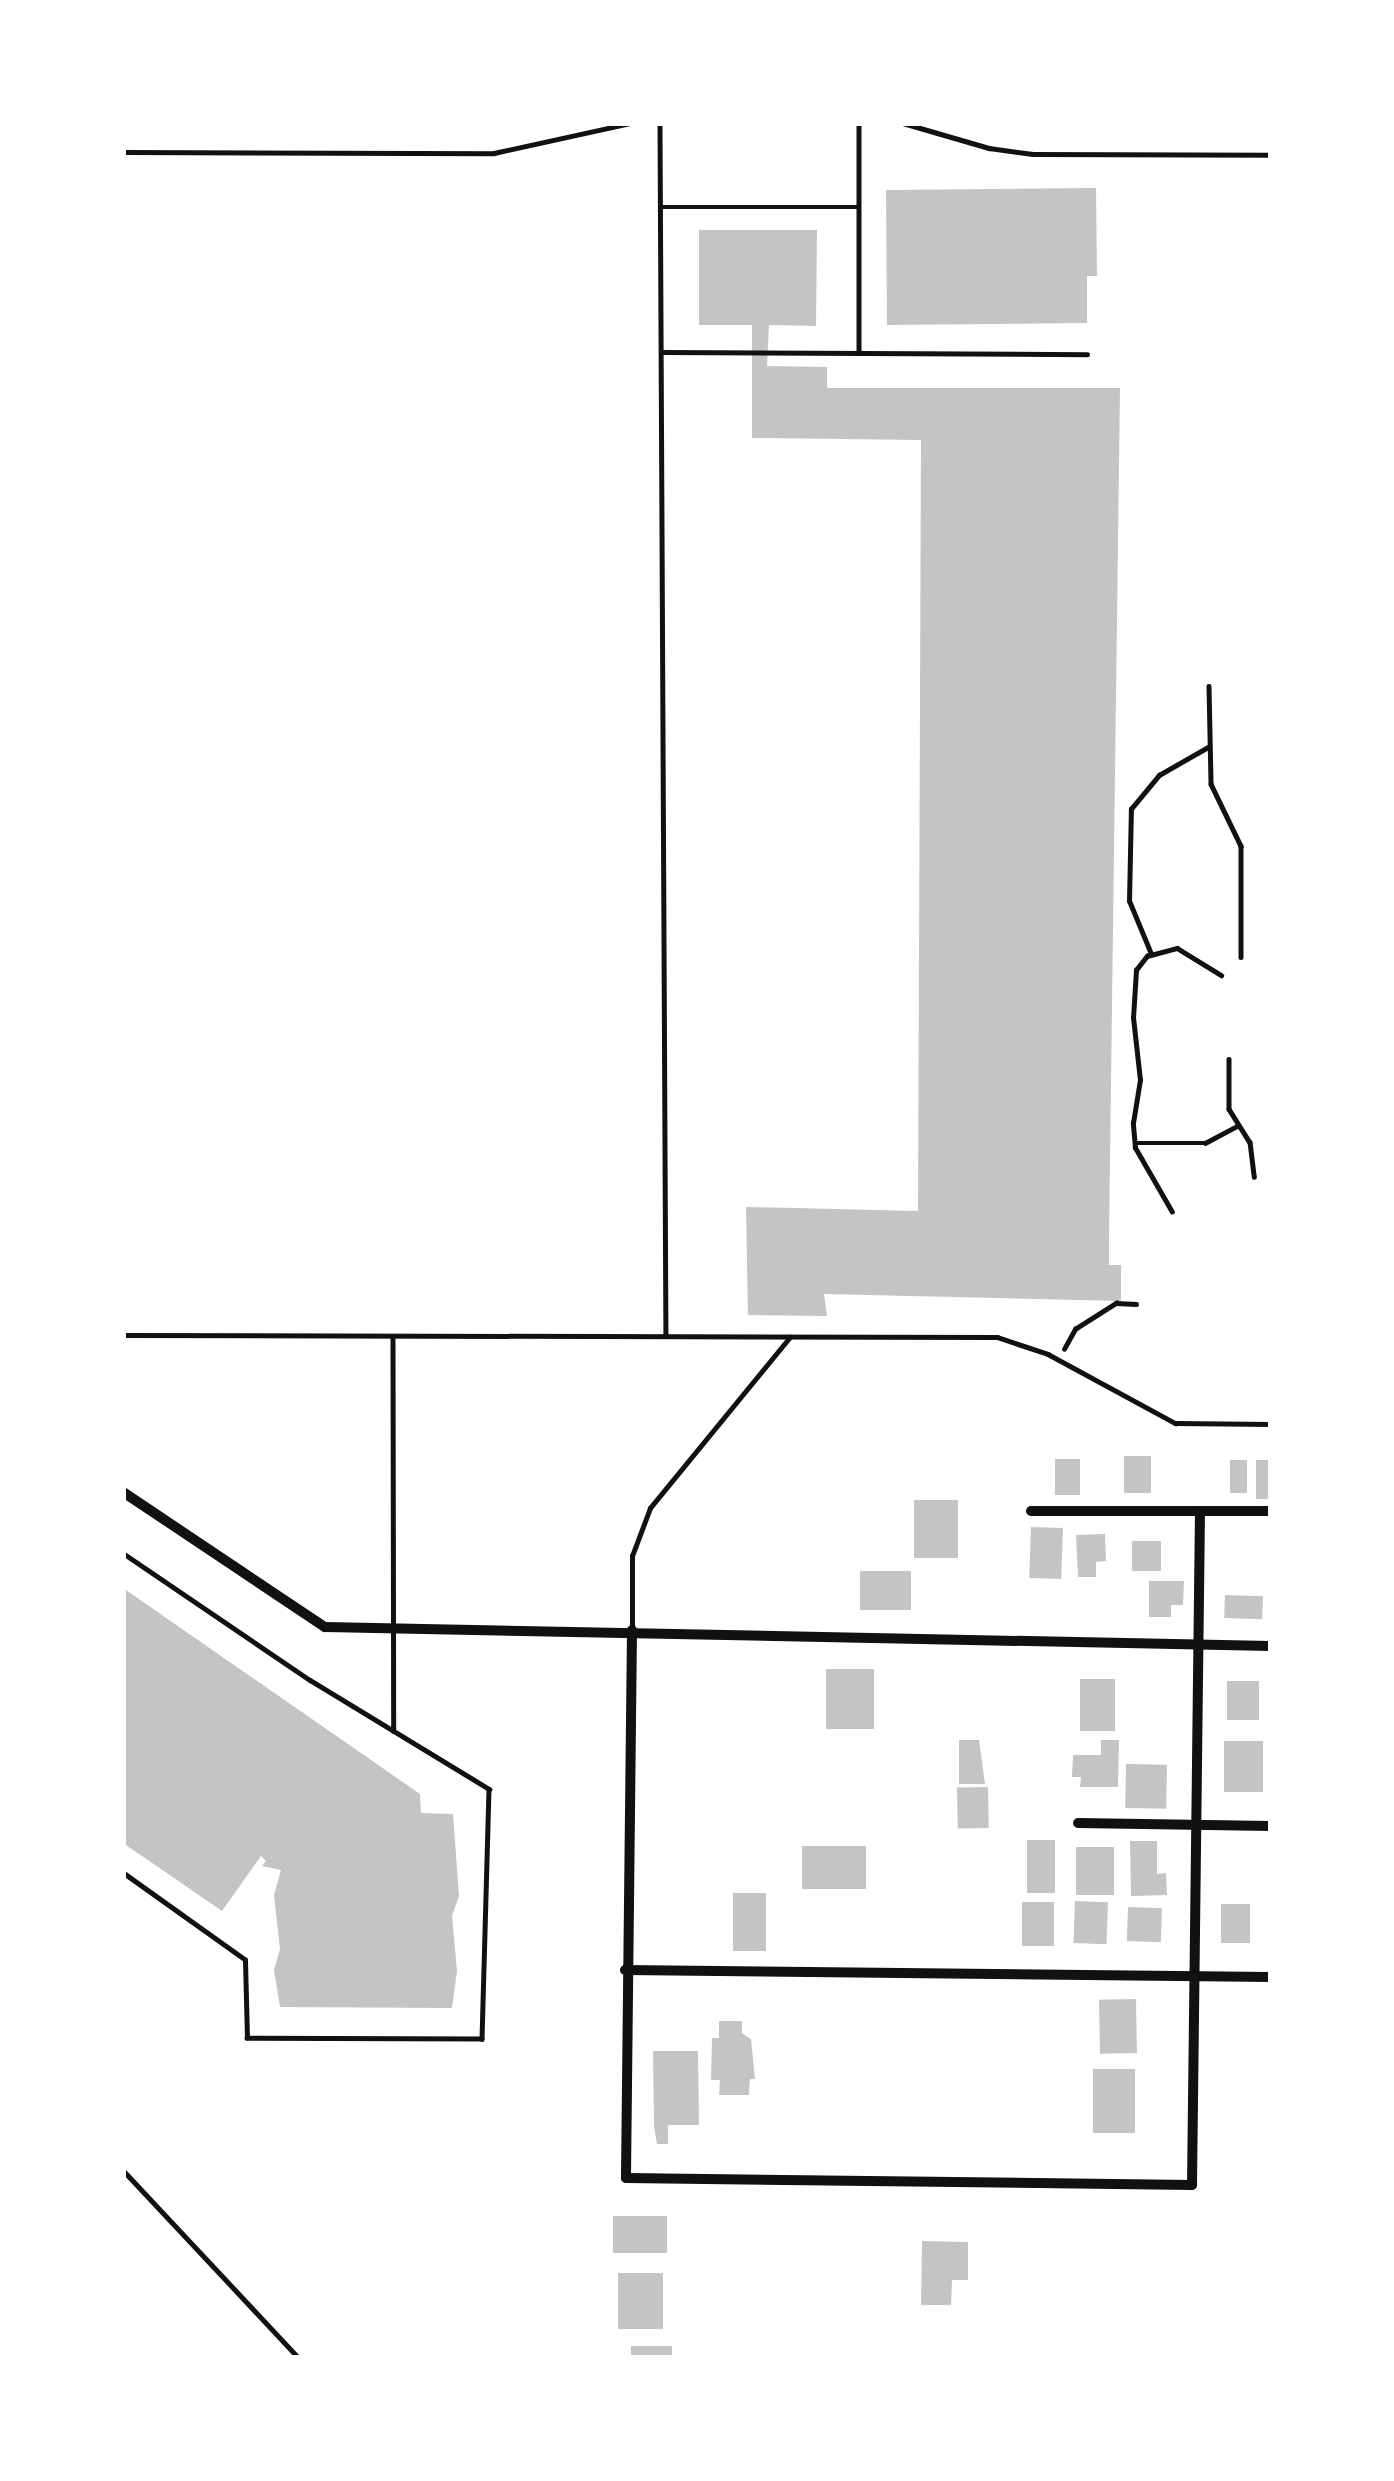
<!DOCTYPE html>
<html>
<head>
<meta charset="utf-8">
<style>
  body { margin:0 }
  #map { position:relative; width:1394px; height:2481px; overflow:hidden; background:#fff; font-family:Figtree,sans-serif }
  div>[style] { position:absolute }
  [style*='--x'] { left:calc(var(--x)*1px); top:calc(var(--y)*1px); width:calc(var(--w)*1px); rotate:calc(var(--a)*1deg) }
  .building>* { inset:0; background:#c4c4c4; transform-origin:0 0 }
  .path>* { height:4.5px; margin:-2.25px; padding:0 2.25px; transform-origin:2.25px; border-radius:2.25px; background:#111 }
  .service>* { height:4.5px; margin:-2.25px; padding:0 2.25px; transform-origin:2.25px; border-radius:2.25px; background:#111 }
  .minor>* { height:10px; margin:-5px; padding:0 5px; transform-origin:5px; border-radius:5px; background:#111 }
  span { translate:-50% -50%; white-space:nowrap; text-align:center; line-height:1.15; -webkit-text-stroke:12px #fff; paint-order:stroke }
  .frame { position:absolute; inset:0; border:126px solid #fff; pointer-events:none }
</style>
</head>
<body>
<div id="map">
  <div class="building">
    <div style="clip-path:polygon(1096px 188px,1097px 276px,1087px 276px,1087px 323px,887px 325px,886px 190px)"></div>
    <div style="clip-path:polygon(699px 230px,817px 230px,816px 326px,769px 325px,767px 366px,827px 367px,827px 388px,1120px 388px,1109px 1238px,1109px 1265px,1121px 1265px,1121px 1301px,824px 1294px,827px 1316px,748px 1315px,746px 1207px,918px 1211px,921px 440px,752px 438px,752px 325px,699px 325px)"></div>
    <div style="left:1151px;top:1456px;width:37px;height:27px;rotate:90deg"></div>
    <div style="left:1055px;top:1459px;width:25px;height:36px"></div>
    <div style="left:1230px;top:1460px;width:17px;height:33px"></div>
    <div style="left:1256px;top:1460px;width:15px;height:39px"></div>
    <div style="left:914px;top:1500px;width:44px;height:58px"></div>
    <div style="left:1031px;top:1527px;width:32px;height:51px;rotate:2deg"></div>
    <div style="clip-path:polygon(1105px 1534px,1106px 1561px,1096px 1562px,1096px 1577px,1078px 1577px,1076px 1535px)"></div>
    <div style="left:1132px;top:1541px;width:29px;height:30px"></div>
    <div style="left:860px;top:1571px;width:51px;height:39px"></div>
    <div style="clip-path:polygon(1149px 1581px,1184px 1581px,1183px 1605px,1171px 1605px,1171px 1617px,1149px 1617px)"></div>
    <div style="clip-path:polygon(123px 1588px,420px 1794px,421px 1813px,453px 1814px,459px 1896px,452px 1916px,457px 1971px,452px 2008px,280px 2007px,274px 1970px,280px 1949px,274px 1895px,281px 1870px,262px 1866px,266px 1861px,261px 1856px,222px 1911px,123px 1843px)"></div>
    <div style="left:1225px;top:1595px;width:38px;height:23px;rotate:2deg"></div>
    <div style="left:826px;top:1669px;width:48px;height:60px"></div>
    <div style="left:1080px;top:1679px;width:35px;height:52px"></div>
    <div style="left:1227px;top:1681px;width:32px;height:39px"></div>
    <div style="clip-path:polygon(959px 1740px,979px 1740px,985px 1784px,959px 1784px)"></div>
    <div style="clip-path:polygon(1101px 1740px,1119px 1740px,1118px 1787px,1080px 1787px,1081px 1777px,1072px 1777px,1073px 1755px,1101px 1755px)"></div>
    <div style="left:1224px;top:1741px;width:39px;height:51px"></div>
    <div style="left:1126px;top:1764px;width:41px;height:44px;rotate:1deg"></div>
    <div style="left:988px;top:1787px;width:41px;height:31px;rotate:89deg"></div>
    <div style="left:1055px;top:1840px;width:53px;height:28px;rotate:90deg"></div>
    <div style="clip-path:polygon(1130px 1841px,1157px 1841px,1157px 1874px,1166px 1873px,1167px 1895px,1131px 1896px)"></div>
    <div style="left:802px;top:1846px;width:64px;height:43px"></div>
    <div style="left:1076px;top:1847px;width:38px;height:48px"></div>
    <div style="left:733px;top:1893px;width:33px;height:58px"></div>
    <div style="left:1075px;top:1901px;width:33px;height:42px;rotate:2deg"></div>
    <div style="left:1022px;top:1902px;width:32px;height:44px"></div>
    <div style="left:1221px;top:1904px;width:29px;height:39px"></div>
    <div style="left:1128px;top:1907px;width:34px;height:34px;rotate:2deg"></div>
    <div style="left:1136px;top:1999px;width:54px;height:37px;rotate:89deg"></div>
    <div style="clip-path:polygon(719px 2021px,742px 2021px,742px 2033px,751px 2039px,755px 2079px,750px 2079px,749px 2095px,719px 2095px,720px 2080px,711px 2080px,712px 2038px,719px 2038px)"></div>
    <div style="clip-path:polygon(653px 2051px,698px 2051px,699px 2125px,668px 2125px,668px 2144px,657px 2144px,654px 2126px)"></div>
    <div style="left:1093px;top:2069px;width:42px;height:64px"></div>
    <div style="left:667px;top:2216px;width:37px;height:54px;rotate:90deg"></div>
    <div style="clip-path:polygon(922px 2241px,968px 2242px,968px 2280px,952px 2280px,951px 2305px,921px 2305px)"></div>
    <div style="left:663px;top:2273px;width:56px;height:45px;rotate:90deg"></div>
    <div style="left:631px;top:2346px;width:41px;height:12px"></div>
  </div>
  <div class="path">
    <div style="--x:1209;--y:686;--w:98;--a:88.8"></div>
    <div style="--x:1211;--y:784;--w:69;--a:64.2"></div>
    <div style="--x:1241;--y:846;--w:111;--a:90"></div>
    <div style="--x:1151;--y:954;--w:57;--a:-112.5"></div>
    <div style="--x:1129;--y:901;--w:92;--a:-88.8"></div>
    <div style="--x:1131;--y:809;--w:44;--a:-50.5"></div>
    <div style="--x:1159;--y:775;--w:56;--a:-29.7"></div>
    <div style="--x:1229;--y:1059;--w:50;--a:90"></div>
    <div style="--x:1229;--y:1109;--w:39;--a:58"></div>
    <div style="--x:1250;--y:1142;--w:35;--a:83"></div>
    <div style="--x:1135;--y:1143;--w:70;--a:0"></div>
    <div style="--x:1205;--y:1143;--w:36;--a:-28"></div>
    <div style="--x:1172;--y:1212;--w:74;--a:-120"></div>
    <div style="--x:1135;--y:1148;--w:25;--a:-95"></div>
    <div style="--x:1133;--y:1123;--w:44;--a:-80.8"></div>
    <div style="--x:1140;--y:1080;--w:62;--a:-96.4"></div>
    <div style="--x:1133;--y:1018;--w:48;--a:-86.4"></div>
    <div style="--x:1136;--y:970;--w:18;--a:-52"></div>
    <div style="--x:1147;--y:956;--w:31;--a:-15"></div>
    <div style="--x:1177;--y:948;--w:52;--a:31.5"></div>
    <div style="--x:1064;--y:1349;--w:23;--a:-61"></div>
    <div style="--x:1075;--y:1329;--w:49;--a:-32.4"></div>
    <div style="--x:1116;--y:1303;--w:20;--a:3"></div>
    <div style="--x:123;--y:2170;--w:258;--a:46.9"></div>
  </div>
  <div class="service">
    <div style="--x:660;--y:123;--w:1213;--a:89.72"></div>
    <div style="--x:859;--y:123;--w:230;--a:90"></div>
    <div style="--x:903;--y:123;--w:90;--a:16.2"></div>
    <div style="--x:989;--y:148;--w:44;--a:7.8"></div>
    <div style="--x:1033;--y:154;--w:238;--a:0.2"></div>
    <div style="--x:123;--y:152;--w:371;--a:0.2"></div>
    <div style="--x:494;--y:153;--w:140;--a:-12.4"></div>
    <div style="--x:661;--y:207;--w:198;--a:0"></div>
    <div style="--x:662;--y:352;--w:425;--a:0.3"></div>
    <div style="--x:123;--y:1335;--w:874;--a:0.13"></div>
    <div style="--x:997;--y:1337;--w:54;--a:18.4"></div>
    <div style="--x:1048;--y:1354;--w:145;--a:28.5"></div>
    <div style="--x:1175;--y:1423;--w:96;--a:0.6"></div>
    <div style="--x:393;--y:1337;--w:394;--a:89.9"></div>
    <div style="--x:123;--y:1553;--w:226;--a:34.2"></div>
    <div style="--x:310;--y:1680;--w:210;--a:31.3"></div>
    <div style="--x:489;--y:1789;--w:250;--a:91.6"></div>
    <div style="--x:482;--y:2039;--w:235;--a:-179.8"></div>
    <div style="--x:247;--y:2038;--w:78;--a:-91.5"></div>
    <div style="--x:245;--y:1960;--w:150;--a:-144.5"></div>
    <div style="--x:632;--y:1626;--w:70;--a:-90"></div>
    <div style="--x:632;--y:1556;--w:51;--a:-69.4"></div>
    <div style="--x:650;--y:1508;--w:221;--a:-50.7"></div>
  </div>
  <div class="minor">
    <div style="--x:123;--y:1492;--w:243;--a:33.8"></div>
    <div style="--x:325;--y:1627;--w:946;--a:1.15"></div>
    <div style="--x:1031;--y:1511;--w:240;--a:0"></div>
    <div style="--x:632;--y:1630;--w:548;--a:90.63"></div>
    <div style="--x:626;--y:2178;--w:566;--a:0.71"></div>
    <div style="--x:1192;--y:2185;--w:674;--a:-89.32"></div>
    <div style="--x:1078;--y:1823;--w:193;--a:0.9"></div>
    <div style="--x:625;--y:1970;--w:646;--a:0.62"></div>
  </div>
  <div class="frame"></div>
</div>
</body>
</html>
